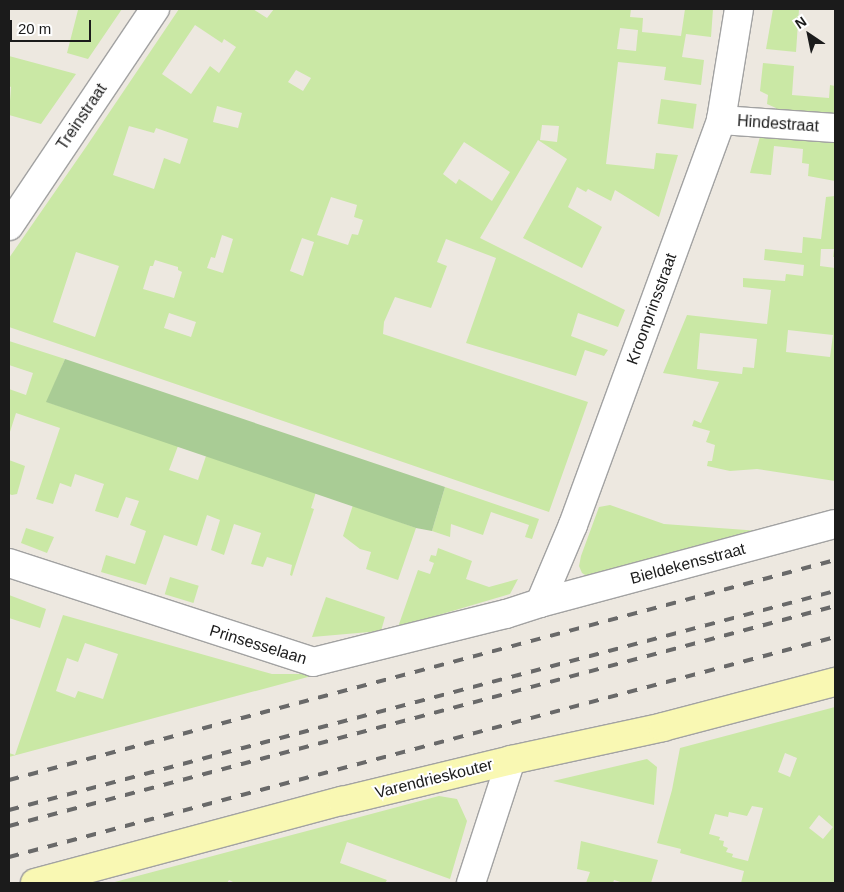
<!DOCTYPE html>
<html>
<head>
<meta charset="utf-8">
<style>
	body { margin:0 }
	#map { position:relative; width:844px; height:892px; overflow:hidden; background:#ede8e0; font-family:Helvetica,sans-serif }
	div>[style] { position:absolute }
	.grass>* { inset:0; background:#cae8a5; transform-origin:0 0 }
	.forest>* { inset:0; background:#a9cc95 }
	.roads { filter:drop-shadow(1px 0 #a2a2a2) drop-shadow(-1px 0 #a2a2a2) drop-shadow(0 1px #a2a2a2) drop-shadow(0 -1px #a2a2a2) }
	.street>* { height:28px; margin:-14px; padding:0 14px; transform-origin:14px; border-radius:14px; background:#fff }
	.secondary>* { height:28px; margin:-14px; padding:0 14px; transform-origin:14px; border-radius:14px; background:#f9f8b3 }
	.rail>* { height:4px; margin-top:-2px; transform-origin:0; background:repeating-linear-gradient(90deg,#696969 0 10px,transparent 0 20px) }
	span { translate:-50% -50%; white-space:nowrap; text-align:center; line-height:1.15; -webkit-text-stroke:4px #fff; paint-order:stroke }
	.street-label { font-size:16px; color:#1b1b1b }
	.frame { position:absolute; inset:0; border:10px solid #1b1b1b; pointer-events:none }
	.north { position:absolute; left:784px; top:10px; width:50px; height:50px; -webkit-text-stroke:4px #fff; paint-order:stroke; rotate:326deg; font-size:14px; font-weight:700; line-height:20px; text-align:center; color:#1b1b1b }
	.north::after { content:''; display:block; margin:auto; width:18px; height:22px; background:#1b1b1b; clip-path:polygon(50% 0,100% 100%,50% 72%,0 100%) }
	.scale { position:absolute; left:10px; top:20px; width:81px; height:22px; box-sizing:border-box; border:2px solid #1b1b1b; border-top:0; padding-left:6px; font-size:15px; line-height:18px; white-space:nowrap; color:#1b1b1b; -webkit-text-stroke:4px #fff; paint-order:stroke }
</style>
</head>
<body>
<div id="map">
	<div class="grass">
		<div style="clip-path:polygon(74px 9px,122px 9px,88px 59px,67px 53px,78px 10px)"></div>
		<div style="clip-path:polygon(evenodd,179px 9px,253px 9px,267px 18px,274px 9px,631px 9px,630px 17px,643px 18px,642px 32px,681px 36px,685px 9px,713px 9px,711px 37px,686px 34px,682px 57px,704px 60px,701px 85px,664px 80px,666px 67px,618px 62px,606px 164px,654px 169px,656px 153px,678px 155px,659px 217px,615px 190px,611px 201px,588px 189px,586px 192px,577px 187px,568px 207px,602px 227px,582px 268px,523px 238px,567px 159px,538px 140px,480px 238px,625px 310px,618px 327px,578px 313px,571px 336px,608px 350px,604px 356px,585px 350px,576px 376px,466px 343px,496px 258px,446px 239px,437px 262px,447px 266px,431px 308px,395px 297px,384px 322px,383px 334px,588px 402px,549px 512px,9px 327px,9px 258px,86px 147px,179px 9px,195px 25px,222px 43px,224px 39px,236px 47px,219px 73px,210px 66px,191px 94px,162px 74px,195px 25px,179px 9px,620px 28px,638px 30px,636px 51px,617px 49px,620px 28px,179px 9px,296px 70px,311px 78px,303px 91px,288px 82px,296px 70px,179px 9px,217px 106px,242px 113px,238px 128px,213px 122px,217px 106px,179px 9px,542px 125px,559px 126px,557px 142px,540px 140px,542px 125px,179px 9px,129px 126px,154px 133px,156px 128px,188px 139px,180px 164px,164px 158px,154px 189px,113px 175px,129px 126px,179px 9px,464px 142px,510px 172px,492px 201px,459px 179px,456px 184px,443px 174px,464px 142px,179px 9px,331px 197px,357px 205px,354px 217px,363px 220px,358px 235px,352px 234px,348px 245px,317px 235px,331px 197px,179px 9px,222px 235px,233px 239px,223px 273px,207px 268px,211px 257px,215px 258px,222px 235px,179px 9px,302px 238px,314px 242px,303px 276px,290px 271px,302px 238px,179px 9px,76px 252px,119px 266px,95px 337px,53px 322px,76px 252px,179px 9px,155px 260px,178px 267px,178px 270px,182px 272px,174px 298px,143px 289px,150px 266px,153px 266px,155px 260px,179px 9px,169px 313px,196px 322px,191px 337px,164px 328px,169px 313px)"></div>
		<div style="clip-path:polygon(773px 9px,799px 9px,796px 52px,766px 49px)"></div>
		<div style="clip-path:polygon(9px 56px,76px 74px,41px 124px,9px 115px,11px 87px,9px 86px)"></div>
		<div style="clip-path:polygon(763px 63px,794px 66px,792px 95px,829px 98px,830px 85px,835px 86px,835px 121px,776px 116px,776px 108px,767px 104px,768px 95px,760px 91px)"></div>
		<div style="left:661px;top:99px;width:36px;height:25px;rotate:8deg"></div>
		<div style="clip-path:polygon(761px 133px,835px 141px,835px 181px,808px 176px,809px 164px,802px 163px,803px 149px,774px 146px,771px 175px,750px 173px)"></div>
		<div style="clip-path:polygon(evenodd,835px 196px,835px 257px,833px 257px,834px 249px,821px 249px,820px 266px,835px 268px,835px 481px,757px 469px,730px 471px,707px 466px,708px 461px,712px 461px,715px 445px,706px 442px,710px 431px,692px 426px,694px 420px,701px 423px,719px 382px,663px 373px,687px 315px,767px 324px,771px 290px,743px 287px,743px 278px,785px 281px,786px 274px,803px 276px,804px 265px,764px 260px,765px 249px,802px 253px,803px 237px,821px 239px,826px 197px,835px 196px,788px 330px,833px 335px,830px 357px,786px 352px,788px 330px,835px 196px,700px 333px,757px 339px,754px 368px,743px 367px,742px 374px,697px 369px,700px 333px)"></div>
		<div style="clip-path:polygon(9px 341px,65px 359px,47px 402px,178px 446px,169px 470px,198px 480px,206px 456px,316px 492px,311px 508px,314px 509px,292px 576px,290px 575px,292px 565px,267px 557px,263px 567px,251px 564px,261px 533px,234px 524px,224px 555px,211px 550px,220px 520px,207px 515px,197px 546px,164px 535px,146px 585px,101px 572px,106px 555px,135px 564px,146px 531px,130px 525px,139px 501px,126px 497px,118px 518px,95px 511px,104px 484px,75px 474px,71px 487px,60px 483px,53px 504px,36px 499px,60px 428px,16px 413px,9px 435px,9px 389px,26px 395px,33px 373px,9px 365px)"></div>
		<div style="clip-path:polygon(9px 460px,25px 466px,17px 494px,12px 495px,9px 494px)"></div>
		<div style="clip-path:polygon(445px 487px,539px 519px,532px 539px,525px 537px,529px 525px,491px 512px,483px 535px,451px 524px,450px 537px,432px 531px)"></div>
		<div style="clip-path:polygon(353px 505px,416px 528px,398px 580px,366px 569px,371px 552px,360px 549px,343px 536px)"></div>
		<div style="clip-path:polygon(610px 505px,664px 524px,760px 531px,587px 576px,582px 573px,579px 566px,581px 556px,599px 507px)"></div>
		<div style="clip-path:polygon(26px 528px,54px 537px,47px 553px,21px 543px)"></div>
		<div style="clip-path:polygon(438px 548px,472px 561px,466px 579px,489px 587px,518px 579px,510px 594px,398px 627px,418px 570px,430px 574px,434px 563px,429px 561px,431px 555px,436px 556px)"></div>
		<div style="left:170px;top:577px;width:30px;height:18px;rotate:17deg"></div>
		<div style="clip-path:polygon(9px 595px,46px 609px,40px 628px,9px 618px)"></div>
		<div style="clip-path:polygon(326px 597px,385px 617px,381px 631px,312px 637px)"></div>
		<div style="clip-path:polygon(evenodd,63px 615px,272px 674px,319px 674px,9px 757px,9px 753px,15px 755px,63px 615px,85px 643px,118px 654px,103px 699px,78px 691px,75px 698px,56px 691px,67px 658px,78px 662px,85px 643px)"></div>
		<div style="clip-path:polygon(evenodd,835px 707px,835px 883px,741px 883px,744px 871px,680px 853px,681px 849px,657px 843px,672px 790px,680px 748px,835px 707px,785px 753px,797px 758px,790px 777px,778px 772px,785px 753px,835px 707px,752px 806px,763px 808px,748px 861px,732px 857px,733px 854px,726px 852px,728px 848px,723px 846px,724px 841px,719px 840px,720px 837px,709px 834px,715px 814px,728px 817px,729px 812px,747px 816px,752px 806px,835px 707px,819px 815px,833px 827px,823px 839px,809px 828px,819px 815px)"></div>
		<div style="clip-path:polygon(647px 759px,657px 767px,654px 805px,553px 781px)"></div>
		<div style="clip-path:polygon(439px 796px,457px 799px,467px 821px,450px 879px,347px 842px,340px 863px,387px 880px,385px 883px,235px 883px,229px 880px,227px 883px,111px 883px)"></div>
		<div style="clip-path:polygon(581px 841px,658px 860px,651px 883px,624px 883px,614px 880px,613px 883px,586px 883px,590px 872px,577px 869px)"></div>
	</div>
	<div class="forest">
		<div style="clip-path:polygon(65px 359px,445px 487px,432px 531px,416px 528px,46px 402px)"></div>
	</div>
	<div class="roads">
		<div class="street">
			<div style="left:721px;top:120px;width:114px;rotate:4deg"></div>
			<div style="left:9px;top:226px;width:262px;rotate:-56.1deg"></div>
			<div style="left:9px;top:563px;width:320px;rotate:18deg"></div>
			<div style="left:313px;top:662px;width:199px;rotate:-14deg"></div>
			<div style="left:506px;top:614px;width:36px;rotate:-18deg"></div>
			<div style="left:540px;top:603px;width:305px;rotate:-15deg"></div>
			<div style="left:540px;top:603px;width:85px;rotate:-67.1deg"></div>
			<div style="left:573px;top:525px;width:431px;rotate:-69.9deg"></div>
			<div style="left:721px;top:120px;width:112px;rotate:-80.8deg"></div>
			<div style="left:471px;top:883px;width:129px;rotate:-72deg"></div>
		</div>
		<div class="secondary">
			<div style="left:35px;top:883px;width:318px;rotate:-15deg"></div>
			<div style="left:342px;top:801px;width:174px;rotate:-13.6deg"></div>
			<div style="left:511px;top:760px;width:156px;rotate:-12.2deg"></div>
			<div style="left:663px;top:727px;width:178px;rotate:-14.7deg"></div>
		</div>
	</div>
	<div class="rail">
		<div style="left:9px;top:780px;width:855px;rotate:-14.91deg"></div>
		<div style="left:9px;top:810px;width:855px;rotate:-14.85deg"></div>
		<div style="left:9px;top:826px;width:855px;rotate:-14.91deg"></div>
		<div style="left:9px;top:857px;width:855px;rotate:-14.91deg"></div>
	</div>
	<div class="street-label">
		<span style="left:82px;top:117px;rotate:-56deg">Treinstraat</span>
		<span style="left:778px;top:124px;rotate:4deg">Hindestraat</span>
		<span style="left:652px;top:309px;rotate:-70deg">Kroonprinsstraat</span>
		<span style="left:688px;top:564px;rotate:-15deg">Bieldekensstraat</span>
		<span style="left:258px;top:645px;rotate:17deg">Prinsesselaan</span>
		<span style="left:434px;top:779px;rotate:-14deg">Varendrieskouter</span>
	</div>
	<div class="frame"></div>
	<div class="north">N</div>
	<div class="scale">20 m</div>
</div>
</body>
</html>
